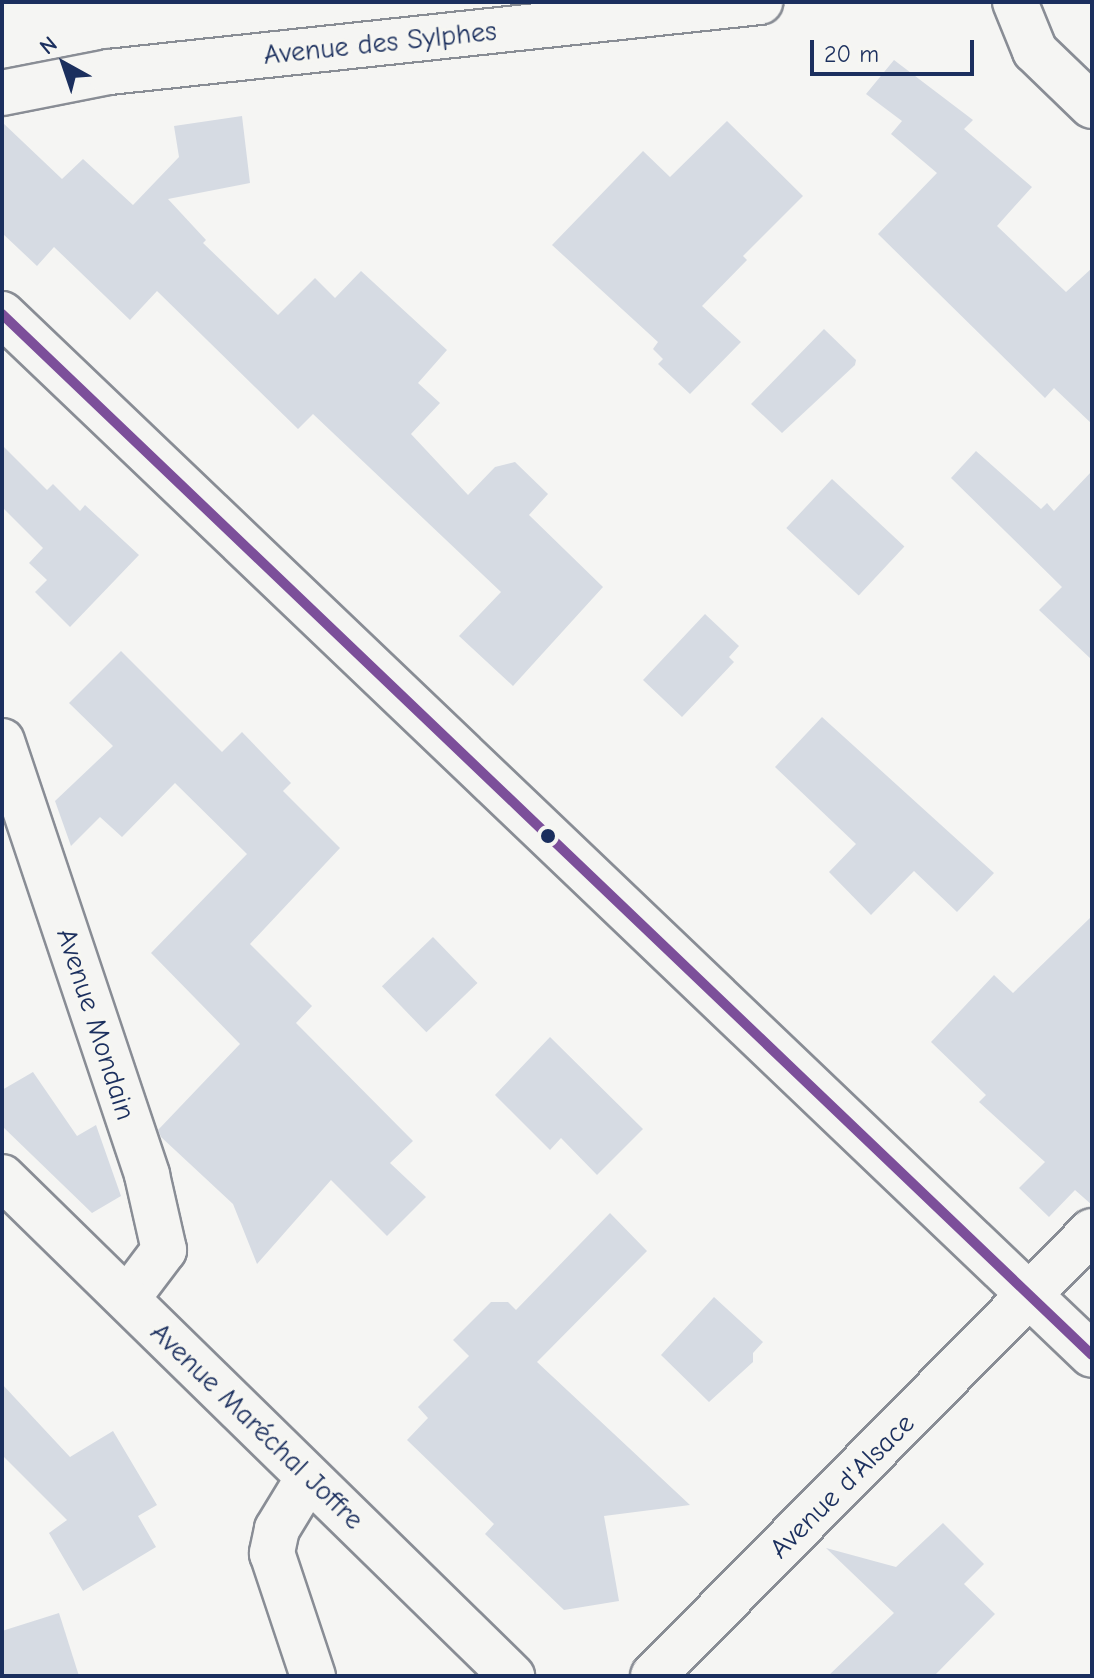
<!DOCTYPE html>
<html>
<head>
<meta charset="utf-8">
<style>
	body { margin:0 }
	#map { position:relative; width:1094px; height:1678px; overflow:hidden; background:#f5f5f3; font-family:"Comic Neue",sans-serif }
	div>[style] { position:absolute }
	.building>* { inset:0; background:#d6dbe3; transform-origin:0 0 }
	.roads { filter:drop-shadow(2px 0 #898d95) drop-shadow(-2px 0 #898d95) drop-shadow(0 2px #898d95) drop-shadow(0 -2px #898d95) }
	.minor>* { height:44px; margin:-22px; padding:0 22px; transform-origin:22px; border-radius:22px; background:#f5f5f3 }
	.bus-1>* { height:10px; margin:-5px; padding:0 5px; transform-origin:5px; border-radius:5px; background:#7c4f9a }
	.dots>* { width:22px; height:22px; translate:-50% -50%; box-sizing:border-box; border:4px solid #f6f6f2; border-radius:50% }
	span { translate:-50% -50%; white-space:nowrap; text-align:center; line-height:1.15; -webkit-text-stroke:6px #f6f6f2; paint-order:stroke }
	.street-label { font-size:28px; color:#1b2f5e }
	.frame { position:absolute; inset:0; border:4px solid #1b2f5e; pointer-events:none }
	.north { position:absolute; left:24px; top:24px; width:80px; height:80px; -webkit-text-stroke:6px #f6f6f2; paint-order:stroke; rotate:320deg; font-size:22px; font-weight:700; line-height:32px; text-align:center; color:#1b2f5e }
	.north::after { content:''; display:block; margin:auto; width:28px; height:36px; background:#1b2f5e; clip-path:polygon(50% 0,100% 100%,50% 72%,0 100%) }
	.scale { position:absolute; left:810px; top:40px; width:164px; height:36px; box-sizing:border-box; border:4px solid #1b2f5e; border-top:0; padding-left:10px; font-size:24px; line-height:28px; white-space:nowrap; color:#1b2f5e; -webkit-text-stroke:6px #f6f6f2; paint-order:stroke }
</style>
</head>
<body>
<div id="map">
	<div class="building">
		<div style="clip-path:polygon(894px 60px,973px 120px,964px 129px,1032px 187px,997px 226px,1066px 292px,1092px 268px,1092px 424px,1054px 388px,1045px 398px,878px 234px,937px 173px,891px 134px,902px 121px,866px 94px)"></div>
		<div style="clip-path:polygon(242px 116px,250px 183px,168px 199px,206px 240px,203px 243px,278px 315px,315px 278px,335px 298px,361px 271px,447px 350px,418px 383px,440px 403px,411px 434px,468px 495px,495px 467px,515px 462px,548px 494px,529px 515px,603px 587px,513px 686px,459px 636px,501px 592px,313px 414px,298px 429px,157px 291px,130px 320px,54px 247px,37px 266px,2px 233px,2px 122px,62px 179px,83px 159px,133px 205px,179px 157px,174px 126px)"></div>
		<div style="clip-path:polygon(727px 121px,803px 196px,743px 256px,747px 260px,702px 306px,741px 342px,690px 394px,658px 364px,663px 359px,653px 349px,658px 342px,552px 245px,643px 151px,670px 177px)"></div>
		<div style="clip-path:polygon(824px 329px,856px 360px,855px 365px,782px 433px,751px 404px)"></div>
		<div style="clip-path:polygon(2px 445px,47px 490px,53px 484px,80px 511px,85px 505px,139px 555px,70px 627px,35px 592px,47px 580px,29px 563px,43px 548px,2px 507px)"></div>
		<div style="clip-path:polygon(976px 451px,1041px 509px,1047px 503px,1054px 511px,1092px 471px,1092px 660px,1039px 610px,1062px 587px,951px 478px)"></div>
		<div style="left:832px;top:479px;width:99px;height:67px;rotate:43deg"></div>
		<div style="clip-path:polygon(705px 614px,739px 646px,729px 657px,734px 662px,682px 717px,643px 680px)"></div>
		<div style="clip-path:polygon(121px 651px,222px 752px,242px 732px,291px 783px,283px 791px,340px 848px,250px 944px,312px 1006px,296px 1023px,413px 1141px,390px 1163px,426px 1197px,387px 1236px,331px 1180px,257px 1264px,233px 1204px,161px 1137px,158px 1130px,240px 1044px,151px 953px,247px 854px,175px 783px,122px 837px,100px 817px,71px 846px,55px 801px,113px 746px,69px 703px)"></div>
		<div style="clip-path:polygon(822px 717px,994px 873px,957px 912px,914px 871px,871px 915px,829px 872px,856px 844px,775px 767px)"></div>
		<div style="clip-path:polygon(1092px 916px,1092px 1205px,1075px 1190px,1049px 1217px,1019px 1188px,1045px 1162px,979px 1102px,986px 1095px,931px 1042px,994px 975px,1013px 993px)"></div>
		<div style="left:433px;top:937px;width:64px;height:71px;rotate:46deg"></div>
		<div style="clip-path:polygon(550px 1037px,643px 1129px,597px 1175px,561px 1138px,550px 1150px,495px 1095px)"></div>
		<div style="clip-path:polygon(33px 1072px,77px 1136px,96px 1125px,121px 1196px,92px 1213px,2px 1126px,2px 1090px)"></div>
		<div style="clip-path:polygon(610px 1213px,647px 1251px,537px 1362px,690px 1505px,604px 1516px,619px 1601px,564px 1610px,485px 1534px,494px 1524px,407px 1440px,428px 1418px,418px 1407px,469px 1356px,453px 1340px,491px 1302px,508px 1302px,516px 1310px)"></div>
		<div style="clip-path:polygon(714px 1297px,763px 1342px,753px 1353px,753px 1362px,709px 1402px,661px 1355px)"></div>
		<div style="clip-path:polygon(2px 1384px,70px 1457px,113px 1431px,157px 1505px,138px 1516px,156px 1547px,83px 1591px,49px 1533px,67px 1520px,2px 1455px)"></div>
		<div style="clip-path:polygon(943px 1523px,984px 1564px,964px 1584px,995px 1614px,934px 1676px,828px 1676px,894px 1613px,826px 1548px,896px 1567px)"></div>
		<div style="clip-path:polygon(59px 1613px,79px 1676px,2px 1676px,2px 1631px)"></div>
	</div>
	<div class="roads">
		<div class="minor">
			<div style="left:1015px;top:2px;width:53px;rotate:67.8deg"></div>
			<div style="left:1035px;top:51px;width:79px;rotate:44deg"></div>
			<div style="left:2px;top:93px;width:109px;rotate:-11.1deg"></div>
			<div style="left:109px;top:72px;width:655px;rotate:-6.14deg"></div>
			<div style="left:2px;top:314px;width:1507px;rotate:43.68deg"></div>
			<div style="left:2px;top:741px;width:458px;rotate:71.5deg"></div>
			<div style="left:147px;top:1175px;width:77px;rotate:77.2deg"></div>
			<div style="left:164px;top:1250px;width:61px;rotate:127.1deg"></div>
			<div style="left:2px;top:1177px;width:714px;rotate:44.38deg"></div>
			<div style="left:308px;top:1478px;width:60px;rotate:121.3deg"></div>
			<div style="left:277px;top:1529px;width:25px;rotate:102deg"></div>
			<div style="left:272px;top:1553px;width:130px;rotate:71.6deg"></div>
			<div style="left:653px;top:1676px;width:625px;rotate:-45.39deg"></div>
		</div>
	</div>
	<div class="bus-1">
		<div style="left:2px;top:314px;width:1507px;rotate:43.68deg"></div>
	</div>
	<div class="dots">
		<div style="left:548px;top:836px;background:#1b2f5e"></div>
	</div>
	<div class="street-label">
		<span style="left:380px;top:43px;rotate:-6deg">Avenue des Sylphes</span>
		<span style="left:96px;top:1024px;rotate:72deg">Avenue Mondain</span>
		<span style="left:257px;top:1426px;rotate:44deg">Avenue Maréchal Joffre</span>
		<span style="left:842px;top:1486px;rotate:-45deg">Avenue d'Alsace</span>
	</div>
	<div class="frame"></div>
	<div class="north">N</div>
	<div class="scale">20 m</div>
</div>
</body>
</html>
